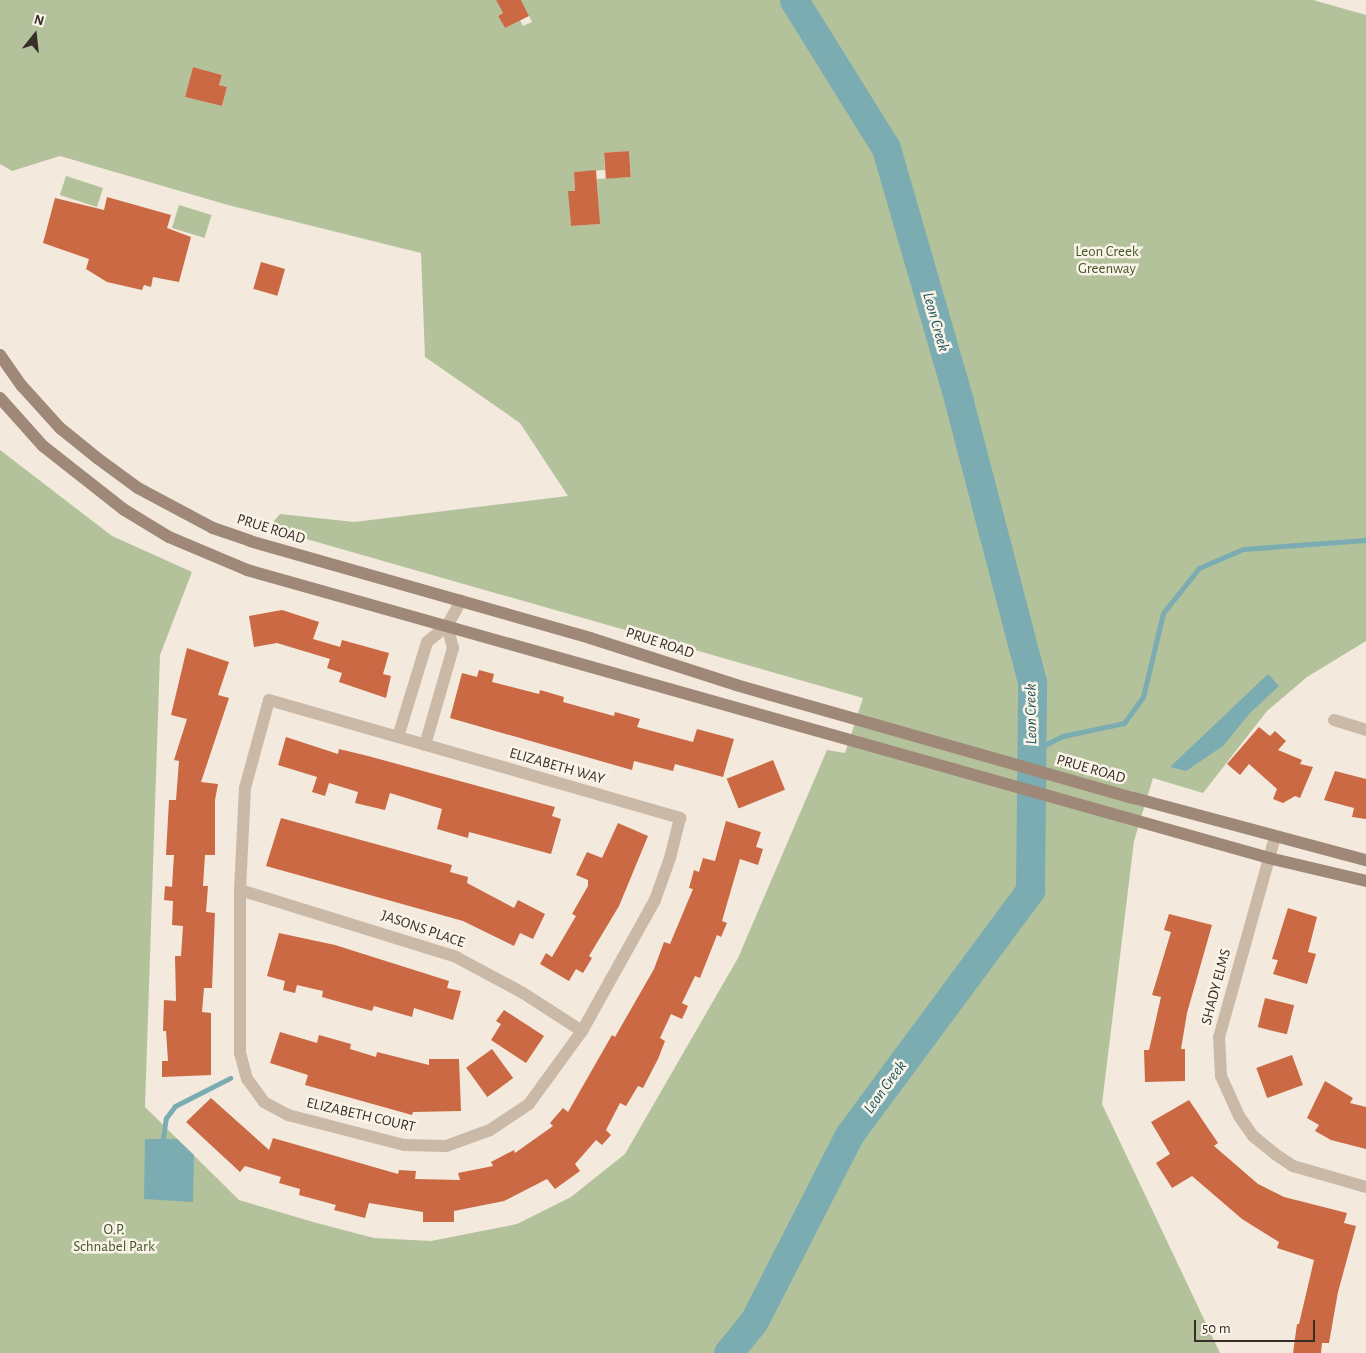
<!DOCTYPE html>
<html>
<head>
<meta charset="utf-8">
<style>
	body { margin:0 }
	#map { position:relative; width:1366px; height:1353px; overflow:hidden; background:#f3e9dc; font-family:"Alegreya Sans",sans-serif }
	div>[style] { position:absolute }
	.green>* { inset:0; background:#b3c29b; transform-origin:0 0 }
	.water>* { inset:0; background:#7aacb1 }
	.stream>* { height:5px; margin:-2.5px; padding:0 2.5px; transform-origin:2.5px; border-radius:2.5px; background:#7aacb1 }
	.river>* { height:29px; margin:-14.5px; padding:0 14.5px; transform-origin:14.5px; border-radius:14.5px; background:#7aacb1 }
	.building>* { inset:0; background:#ca6943; transform-origin:0 0 }
	.street>* { height:12px; margin:-6px; padding:0 6px; transform-origin:6px; border-radius:6px; background:#cbb9a7 }
	.secondary>* { height:12px; margin:-6px; padding:0 6px; transform-origin:6px; border-radius:6px; background:#9f8878 }
	span { translate:-50% -50%; white-space:nowrap; text-align:center; line-height:1.15; -webkit-text-stroke:5px #faf3e8; paint-order:stroke }
	.park-label { font-size:15px; color:#45572b }
	.street-label { font-size:15px; color:#382d28 }
	.water-label { font-size:16px; color:#1c545b; font-style:italic }
	.north { position:absolute; left:10px; top:10px; width:50px; height:50px; -webkit-text-stroke:4px #faf3e8; paint-order:stroke; rotate:16deg; font-size:14px; font-weight:700; line-height:20px; text-align:center; color:#382d28 }
	.north::after { content:''; display:block; margin:auto; width:18px; height:22px; background:#382d28; clip-path:polygon(50% 0,100% 100%,50% 72%,0 100%) }
	.scale { position:absolute; left:1194px; top:1320px; width:121px; height:22px; box-sizing:border-box; border:2px solid #382d28; border-top:0; padding-left:6px; font-size:15px; line-height:18px; white-space:nowrap; color:#382d28; -webkit-text-stroke:4px #faf3e8; paint-order:stroke }
</style>
</head>
<body>
<div id="map">
	<div class="green">
		<div style="clip-path:polygon(evenodd,0 0,496px 0,503px 13px,498px 16px,505px 28px,520px 20px,523px 26px,532px 22px,521px 0,1313px 0,1366px 15px,1366px 641px,1307px 677px,1267px 711px,1203px 793px,1153px 778px,1134px 841px,1102px 1104px,1220px 1353px,0 1353px,0 450px,112px 536px,192px 572px,160px 655px,145px 1107px,239px 1200px,313px 1222px,374px 1238px,431px 1241px,517px 1224px,571px 1197px,625px 1154px,738px 958px,827px 750px,845px 753px,863px 698px,268px 528px,280px 514px,354px 522px,568px 496px,520px 423px,425px 357px,421px 253px,228px 205px,60px 156px,12px 171px,0 164px,0 0,193px 67px,222px 75px,219px 85px,227px 87px,222px 106px,185px 97px,193px 67px,0 0,629px 151px,631px 177px,597px 179px,599px 224px,571px 226px,569px 192px,575px 191px,574px 172px,605px 170px,604px 153px,629px 151px)"></div>
		<div style="left:66px;top:176px;width:39px;height:20px;rotate:18deg"></div>
		<div style="left:179px;top:205px;width:34px;height:24px;rotate:17deg"></div>
	</div>
	<div class="water">
		<div style="clip-path:polygon(1268px 674px,1279px 686px,1250px 713px,1223px 746px,1186px 771px,1170px 767px)"></div>
		<div style="clip-path:polygon(145px 1139px,177px 1139px,194px 1155px,193px 1202px,144px 1199px)"></div>
	</div>
	<div class="stream">
		<div style="left:1031px;top:752px;width:36px;rotate:-27deg"></div>
		<div style="left:1063px;top:736px;width:62px;rotate:-12deg"></div>
		<div style="left:1124px;top:723px;width:32px;rotate:-54deg"></div>
		<div style="left:1143px;top:697px;width:86px;rotate:-76.6deg"></div>
		<div style="left:1163px;top:613px;width:58px;rotate:-51.3deg"></div>
		<div style="left:1199px;top:568px;width:48px;rotate:-23.4deg"></div>
		<div style="left:1243px;top:549px;width:123px;rotate:-4.2deg"></div>
		<div style="left:162px;top:1145px;width:27px;rotate:-82deg"></div>
		<div style="left:166px;top:1118px;width:15px;rotate:-53deg"></div>
		<div style="left:175px;top:1106px;width:62px;rotate:-27deg"></div>
	</div>
	<div class="river">
		<div style="left:728px;top:1353px;width:41px;rotate:-50.9deg"></div>
		<div style="left:754px;top:1321px;width:209px;rotate:-62.9deg"></div>
		<div style="left:849px;top:1135px;width:305px;rotate:-53.5deg"></div>
		<div style="left:1030px;top:890px;width:208px;rotate:-89.4deg"></div>
		<div style="left:1032px;top:682px;width:290px;rotate:-104.6deg"></div>
		<div style="left:959px;top:401px;width:263px;rotate:-106.1deg"></div>
		<div style="left:886px;top:148px;width:174px;rotate:-121.9deg"></div>
	</div>
	<div class="building">
		<div style="clip-path:polygon(496px 0,521px 0,529px 16px,505px 28px,498px 16px,503px 13px)"></div>
		<div style="clip-path:polygon(193px 67px,222px 75px,219px 85px,227px 87px,222px 106px,185px 97px)"></div>
		<div style="left:629px;top:151px;width:26px;height:25px;rotate:86deg"></div>
		<div style="clip-path:polygon(596px 170px,600px 224px,571px 226px,568px 191px,575px 191px,574px 172px)"></div>
		<div style="clip-path:polygon(107px 197px,171px 215px,167px 228px,191px 237px,179px 282px,153px 277px,151px 287px,144px 285px,142px 290px,107px 282px,86px 269px,89px 259px,43px 243px,55px 198px,104px 210px)"></div>
		<div style="left:261px;top:262px;width:25px;height:28px;rotate:16deg"></div>
		<div style="clip-path:polygon(282px 610px,319px 622px,313px 639px,340px 647px,342px 640px,389px 653px,383px 674px,391px 676px,386px 698px,339px 682px,342px 673px,327px 668px,330px 659px,277px 643px,254px 647px,249px 616px)"></div>
		<div style="clip-path:polygon(187px 648px,229px 662px,218px 695px,229px 698px,201px 782px,218px 784px,215px 800px,215px 855px,205px 855px,203px 886px,208px 886px,206px 912px,215px 913px,212px 988px,204px 988px,202px 1012px,211px 1013px,211px 1075px,162px 1077px,162px 1061px,168px 1061px,166px 1031px,163px 1031px,164px 1000px,176px 1001px,175px 956px,181px 956px,183px 926px,172px 925px,173px 901px,164px 900px,165px 886px,172px 887px,174px 855px,166px 855px,169px 800px,176px 800px,179px 761px,174px 760px,187px 719px,171px 715px)"></div>
		<div style="clip-path:polygon(479px 670px,494px 674px,492px 682px,539px 694px,540px 690px,564px 697px,563px 702px,614px 716px,615px 712px,640px 719px,637px 727px,693px 742px,697px 729px,734px 739px,723px 777px,675px 764px,673px 771px,634px 761px,632px 770px,450px 718px,462px 673px,477px 677px)"></div>
		<div style="clip-path:polygon(1259px 727px,1270px 736px,1275px 731px,1286px 741px,1278px 750px,1302px 760px,1300px 764px,1313px 767px,1300px 798px,1295px 796px,1283px 803px,1273px 799px,1277px 789px,1249px 764px,1240px 775px,1227px 764px)"></div>
		<div style="clip-path:polygon(286px 737px,338px 754px,339px 749px,368px 756px,555px 807px,552px 816px,561px 819px,551px 854px,469px 832px,468px 838px,437px 829px,442px 809px,390px 793px,385px 810px,355px 803px,358px 792px,329px 783px,325px 796px,312px 792px,317px 777px,278px 765px)"></div>
		<div style="left:773px;top:760px;width:32px;height:50px;rotate:68deg"></div>
		<div style="clip-path:polygon(1335px 771px,1366px 779px,1366px 819px,1352px 817px,1354px 808px,1324px 800px)"></div>
		<div style="clip-path:polygon(281px 818px,452px 865px,450px 872px,468px 877px,467px 883px,514px 908px,518px 900px,545px 914px,533px 939px,520px 933px,514px 946px,463px 921px,266px 866px)"></div>
		<div style="clip-path:polygon(726px 821px,761px 832px,756px 847px,763px 849px,758px 865px,740px 859px,722px 921px,727px 923px,721px 937px,717px 935px,700px 978px,695px 976px,682px 1003px,688px 1006px,682px 1019px,671px 1014px,660px 1038px,665px 1041px,658px 1059px,643px 1088px,638px 1086px,626px 1106px,620px 1103px,606px 1130px,611px 1135px,602px 1145px,596px 1140px,575px 1164px,580px 1171px,555px 1189px,547px 1179px,504px 1201px,454px 1211px,454px 1222px,423px 1222px,423px 1212px,369px 1203px,365px 1218px,334px 1210px,336px 1205px,299px 1195px,300px 1189px,279px 1183px,281px 1177px,245px 1166px,240px 1172px,186px 1122px,211px 1098px,269px 1150px,273px 1138px,398px 1174px,399px 1170px,416px 1171px,415px 1179px,460px 1180px,458px 1173px,493px 1166px,491px 1162px,514px 1150px,515px 1153px,553px 1126px,550px 1123px,563px 1108px,568px 1112px,612px 1035px,615px 1037px,654px 969px,664px 942px,670px 944px,693px 889px,689px 888px,694px 870px,699px 872px,703px 858px,715px 861px)"></div>
		<div style="clip-path:polygon(618px 823px,648px 836px,619px 906px,589px 956px,592px 958px,583px 973px,576px 969px,569px 981px,540px 964px,546px 953px,552px 957px,576px 916px,572px 914px,588px 886px,588px 880px,576px 875px,587px 852px,602px 858px)"></div>
		<div style="clip-path:polygon(1288px 908px,1317px 917px,1308px 952px,1316px 954px,1307px 984px,1273px 974px,1278px 960px,1272px 959px)"></div>
		<div style="clip-path:polygon(1169px 914px,1212px 925px,1187px 1013px,1181px 1049px,1185px 1049px,1185px 1081px,1145px 1082px,1144px 1050px,1149px 1050px,1161px 997px,1152px 995px,1171px 932px,1164px 930px)"></div>
		<div style="clip-path:polygon(279px 933px,335px 945px,449px 981px,447px 988px,461px 991px,453px 1020px,414px 1008px,412px 1017px,374px 1006px,372px 1011px,322px 997px,323px 991px,297px 985px,295px 993px,283px 990px,285px 981px,267px 976px)"></div>
		<div style="left:1265px;top:998px;width:30px;height:30px;rotate:14deg"></div>
		<div style="clip-path:polygon(504px 1010px,544px 1036px,526px 1063px,491px 1040px,501px 1024px,496px 1021px)"></div>
		<div style="clip-path:polygon(280px 1032px,317px 1043px,319px 1035px,351px 1044px,350px 1049px,376px 1057px,377px 1052px,429px 1065px,429px 1059px,459px 1059px,461px 1111px,413px 1112px,412px 1115px,305px 1085px,308px 1075px,270px 1063px)"></div>
		<div style="left:492px;top:1049px;width:36px;height:32px;rotate:54deg"></div>
		<div style="left:1292px;top:1055px;width:32px;height:38px;rotate:70deg"></div>
		<div style="clip-path:polygon(1325px 1081px,1353px 1098px,1350px 1103px,1366px 1107px,1366px 1149px,1331px 1140px,1315px 1131px,1319px 1125px,1307px 1118px)"></div>
		<div style="clip-path:polygon(1189px 1100px,1218px 1143px,1214px 1146px,1258px 1184px,1284px 1197px,1347px 1213px,1344px 1223px,1356px 1226px,1338px 1292px,1329px 1343px,1322px 1343px,1321px 1353px,1293px 1353px,1297px 1324px,1299px 1324px,1314px 1260px,1277px 1248px,1279px 1242px,1242px 1219px,1192px 1176px,1172px 1188px,1156px 1163px,1170px 1154px,1151px 1122px)"></div>
	</div>
	<div class="street">
		<div style="left:269px;top:700px;width:428px;rotate:16deg"></div>
		<div style="left:680px;top:818px;width:41px;rotate:104deg"></div>
		<div style="left:670px;top:858px;width:45px;rotate:109.7deg"></div>
		<div style="left:655px;top:900px;width:150px;rotate:119.1deg"></div>
		<div style="left:582px;top:1031px;width:90px;rotate:126deg"></div>
		<div style="left:529px;top:1104px;width:47px;rotate:146.3deg"></div>
		<div style="left:490px;top:1130px;width:47px;rotate:160deg"></div>
		<div style="left:446px;top:1146px;width:42px;rotate:-178.6deg"></div>
		<div style="left:404px;top:1145px;width:120px;rotate:-165.5deg"></div>
		<div style="left:288px;top:1115px;width:27px;rotate:-152deg"></div>
		<div style="left:264px;top:1102px;width:29px;rotate:-126deg"></div>
		<div style="left:247px;top:1079px;width:27px;rotate:-105deg"></div>
		<div style="left:240px;top:1053px;width:163px;rotate:-90deg"></div>
		<div style="left:240px;top:890px;width:102px;rotate:-87.2deg"></div>
		<div style="left:245px;top:788px;width:91px;rotate:-74.7deg"></div>
		<div style="left:1334px;top:720px;width:34px;rotate:17deg"></div>
		<div style="left:398px;top:737px;width:99px;rotate:-73deg"></div>
		<div style="left:427px;top:642px;width:26px;rotate:-39deg"></div>
		<div style="left:447px;top:626px;width:29px;rotate:-61deg"></div>
		<div style="left:425px;top:745px;width:101px;rotate:-73.9deg"></div>
		<div style="left:453px;top:648px;width:23px;rotate:-105deg"></div>
		<div style="left:1275px;top:837px;width:208px;rotate:105.6deg"></div>
		<div style="left:1219px;top:1037px;width:39px;rotate:87deg"></div>
		<div style="left:1221px;top:1076px;width:44px;rotate:65.8deg"></div>
		<div style="left:1239px;top:1116px;width:24px;rotate:55deg"></div>
		<div style="left:1253px;top:1136px;width:28px;rotate:39deg"></div>
		<div style="left:1275px;top:1154px;width:22px;rotate:34deg"></div>
		<div style="left:1293px;top:1166px;width:76px;rotate:16deg"></div>
		<div style="left:240px;top:890px;width:226px;rotate:17.2deg"></div>
		<div style="left:456px;top:957px;width:76px;rotate:28.2deg"></div>
		<div style="left:523px;top:993px;width:70px;rotate:32.8deg"></div>
	</div>
	<div class="secondary">
		<div style="left:0;top:355px;width:38px;rotate:55deg"></div>
		<div style="left:22px;top:386px;width:57px;rotate:47.9deg"></div>
		<div style="left:60px;top:428px;width:48px;rotate:39deg"></div>
		<div style="left:97px;top:458px;width:51px;rotate:36.2deg"></div>
		<div style="left:138px;top:488px;width:85px;rotate:28.1deg"></div>
		<div style="left:213px;top:528px;width:39px;rotate:19deg"></div>
		<div style="left:250px;top:541px;width:354px;rotate:15.9deg"></div>
		<div style="left:590px;top:638px;width:153px;rotate:17.8deg"></div>
		<div style="left:736px;top:685px;width:414px;rotate:15.9deg"></div>
		<div style="left:1134px;top:798px;width:240px;rotate:15deg"></div>
		<div style="left:0;top:398px;width:64px;rotate:48.1deg"></div>
		<div style="left:43px;top:446px;width:102px;rotate:38.2deg"></div>
		<div style="left:123px;top:509px;width:54px;rotate:31.3deg"></div>
		<div style="left:169px;top:537px;width:85px;rotate:22.9deg"></div>
		<div style="left:247px;top:570px;width:1062px;rotate:15.74deg"></div>
		<div style="left:1269px;top:858px;width:100px;rotate:13.3deg"></div>
	</div>
	<div class="park-label">
		<span style="left:1107px;top:260px">Leon Creek<br>Greenway</span>
		<span style="left:114px;top:1238px">O.P.<br>Schnabel Park</span>
	</div>
	<div class="street-label">
		<span style="left:271px;top:529px;rotate:17deg">PRUE ROAD</span>
		<span style="left:660px;top:643px;rotate:18deg">PRUE ROAD</span>
		<span style="left:557px;top:766px;rotate:16deg">ELIZABETH WAY</span>
		<span style="left:1091px;top:769px;rotate:16deg">PRUE ROAD</span>
		<span style="left:423px;top:929px;rotate:19deg">JASONS PLACE</span>
		<span style="left:1216px;top:987px;rotate:-75deg">SHADY ELMS</span>
		<span style="left:361px;top:1115px;rotate:13deg">ELIZABETH COURT</span>
	</div>
	<div class="water-label">
		<span style="left:936px;top:322px;rotate:74deg">Leon Creek</span>
		<span style="left:1031px;top:714px;rotate:-91deg">Leon Creek</span>
		<span style="left:885px;top:1087px;rotate:-54deg">Leon Creek</span>
	</div>
	<div class="north">N</div>
	<div class="scale">50 m</div>
</div>
</body>
</html>
